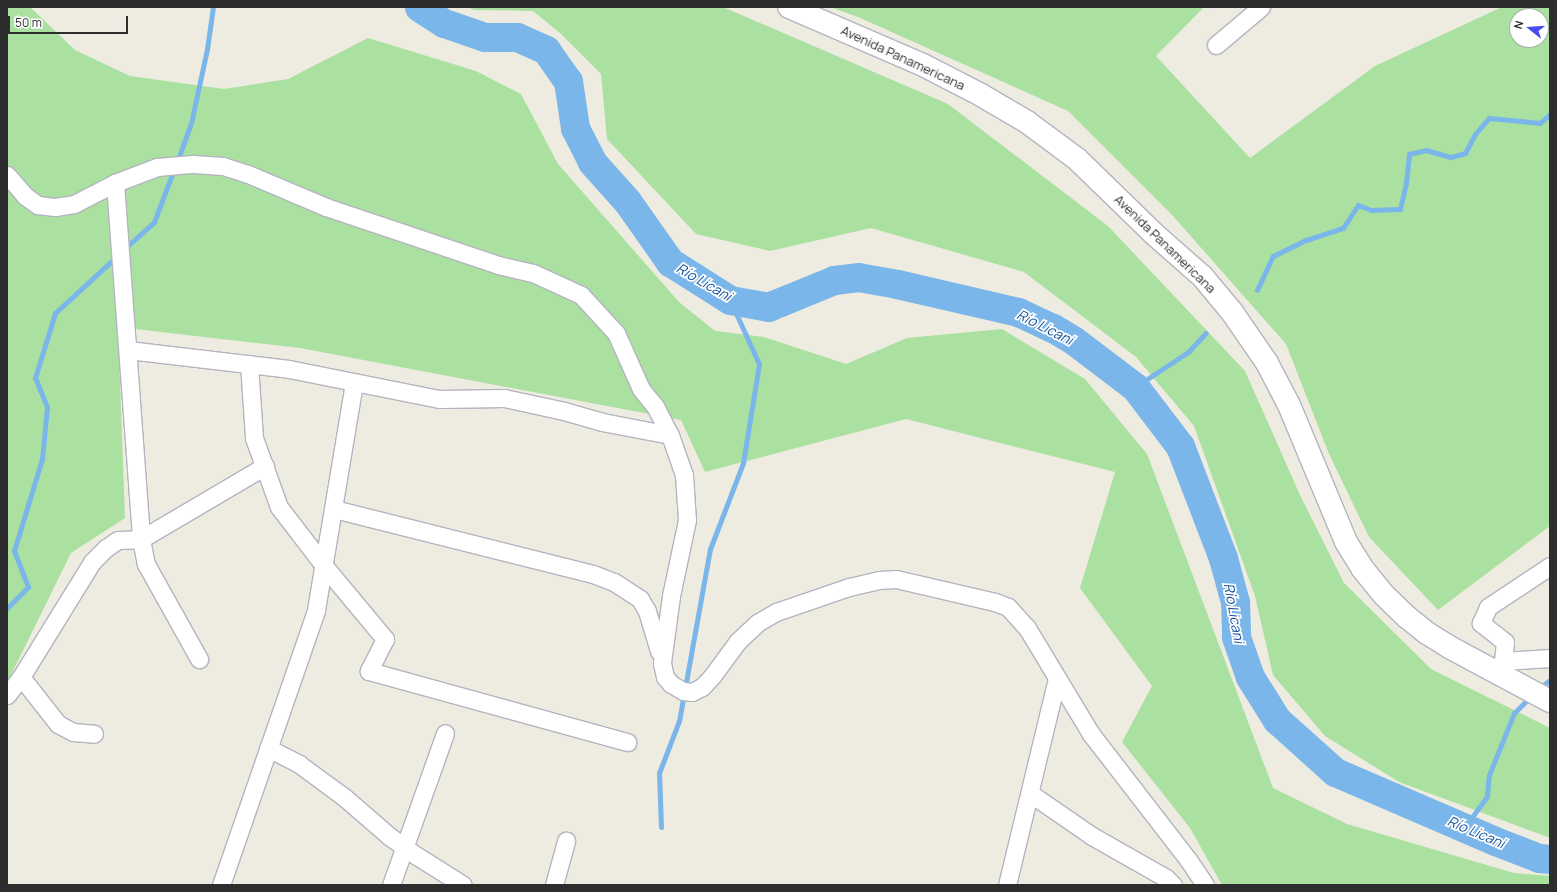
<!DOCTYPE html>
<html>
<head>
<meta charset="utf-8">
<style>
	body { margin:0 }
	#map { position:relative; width:1557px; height:892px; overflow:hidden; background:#eeebe1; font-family:Manrope,sans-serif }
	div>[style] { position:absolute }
	.green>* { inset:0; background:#aae1a0 }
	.stream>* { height:5px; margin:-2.5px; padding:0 2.5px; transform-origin:2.5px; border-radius:2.5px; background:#7ab6ea }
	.river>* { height:29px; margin:-14.5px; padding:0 14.5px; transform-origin:14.5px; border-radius:14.5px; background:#7ab6ea }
	.roads { filter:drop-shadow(1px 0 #b4b4c0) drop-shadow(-1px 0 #b4b4c0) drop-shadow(0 1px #b4b4c0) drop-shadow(0 -1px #b4b4c0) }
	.street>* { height:17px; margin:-8.5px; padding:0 8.5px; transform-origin:8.5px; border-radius:8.5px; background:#fff }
	.secondary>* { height:22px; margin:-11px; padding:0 11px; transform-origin:11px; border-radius:11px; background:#fff }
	span { translate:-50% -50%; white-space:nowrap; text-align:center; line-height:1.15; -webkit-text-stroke:3.5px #fff; paint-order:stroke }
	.street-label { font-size:13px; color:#2d2d2d }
	.water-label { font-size:14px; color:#14529b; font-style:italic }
	.frame { position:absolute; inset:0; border:8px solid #2d2d2d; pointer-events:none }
	.north { position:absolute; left:1509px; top:8px; width:40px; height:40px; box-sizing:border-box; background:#fff; border:1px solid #ababab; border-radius:50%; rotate:287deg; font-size:11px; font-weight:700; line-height:16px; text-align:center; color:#2d2d2d }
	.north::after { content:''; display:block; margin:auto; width:14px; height:18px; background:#4b49f2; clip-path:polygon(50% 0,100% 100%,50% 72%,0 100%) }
	.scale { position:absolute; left:8px; top:16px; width:120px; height:18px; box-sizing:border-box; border:2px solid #2d2d2d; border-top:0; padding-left:5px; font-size:12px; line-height:14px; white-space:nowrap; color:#2d2d2d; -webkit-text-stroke:3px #fff; paint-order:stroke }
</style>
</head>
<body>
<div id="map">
	<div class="green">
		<div style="clip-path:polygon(7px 7px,30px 7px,75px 50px,130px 76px,224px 89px,288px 79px,368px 38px,476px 71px,521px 94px,558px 164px,679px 302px,715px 331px,764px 337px,846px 364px,907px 338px,1002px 329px,1085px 379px,1147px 454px,1273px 788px,1347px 824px,1514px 873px,1550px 876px,1550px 885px,1222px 885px,1190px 828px,1122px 742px,1152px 686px,1080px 588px,1115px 472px,906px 419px,705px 472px,681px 420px,300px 348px,118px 327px,125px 518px,71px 553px,7px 683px)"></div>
		<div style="clip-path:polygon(468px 7px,723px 7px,948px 104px,1108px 226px,1245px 371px,1300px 495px,1344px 583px,1431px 669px,1550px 728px,1550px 838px,1399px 782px,1325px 736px,1273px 675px,1255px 596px,1194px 426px,1136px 357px,1024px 272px,871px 228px,770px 251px,696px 234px,607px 139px,601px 74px,560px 33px,533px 11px,474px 10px)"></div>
		<div style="clip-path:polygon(evenodd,830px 7px,1204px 7px,1156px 56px,1250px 158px,1375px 66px,1502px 7px,1550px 7px,1550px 526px,1438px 610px,1369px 537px,1329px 454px,1286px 344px,1173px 216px,1068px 111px,858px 17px,830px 7px,1517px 16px,1541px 16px,1541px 40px,1517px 40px,1517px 16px)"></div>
	</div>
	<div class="stream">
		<div style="left:177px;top:162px;width:41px;rotate:-70.3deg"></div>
		<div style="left:191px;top:123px;width:76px;rotate:-77.8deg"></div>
		<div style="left:207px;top:49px;width:42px;rotate:-81.9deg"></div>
		<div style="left:123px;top:250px;width:42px;rotate:-42.1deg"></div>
		<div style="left:154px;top:222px;width:57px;rotate:-69.3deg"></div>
		<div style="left:1257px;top:290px;width:38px;rotate:-65deg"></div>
		<div style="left:1273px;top:256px;width:37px;rotate:-26deg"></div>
		<div style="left:1306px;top:240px;width:39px;rotate:-18deg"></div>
		<div style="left:1343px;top:228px;width:27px;rotate:-57deg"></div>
		<div style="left:1358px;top:205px;width:14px;rotate:21deg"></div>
		<div style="left:1371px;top:210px;width:29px;rotate:-2deg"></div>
		<div style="left:1400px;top:209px;width:27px;rotate:-77deg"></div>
		<div style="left:1406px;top:183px;width:29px;rotate:-84deg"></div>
		<div style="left:1409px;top:154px;width:17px;rotate:-13deg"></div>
		<div style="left:1426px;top:150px;width:26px;rotate:16deg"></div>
		<div style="left:1451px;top:157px;width:15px;rotate:-16deg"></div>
		<div style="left:1465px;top:153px;width:21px;rotate:-62deg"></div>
		<div style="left:1475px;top:134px;width:21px;rotate:-49deg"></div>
		<div style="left:1489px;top:118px;width:51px;rotate:5.6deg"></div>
		<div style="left:1540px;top:123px;width:13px;rotate:-42deg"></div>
		<div style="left:1135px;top:387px;width:64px;rotate:-33.4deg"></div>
		<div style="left:1188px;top:352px;width:26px;rotate:-47deg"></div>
		<div style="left:7px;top:608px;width:30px;rotate:-45deg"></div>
		<div style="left:28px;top:587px;width:39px;rotate:-111deg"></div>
		<div style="left:14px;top:551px;width:96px;rotate:-73.1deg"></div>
		<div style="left:42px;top:459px;width:52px;rotate:-84.5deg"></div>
		<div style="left:47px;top:407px;width:31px;rotate:-112deg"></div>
		<div style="left:35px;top:378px;width:68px;rotate:-72.9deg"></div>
		<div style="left:55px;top:313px;width:83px;rotate:-42.6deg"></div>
		<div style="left:1538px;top:689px;width:15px;rotate:-37deg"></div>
		<div style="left:661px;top:827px;width:54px;rotate:-92.1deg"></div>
		<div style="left:659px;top:773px;width:56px;rotate:-69deg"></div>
		<div style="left:679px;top:721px;width:175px;rotate:-79.8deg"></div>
		<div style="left:710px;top:549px;width:92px;rotate:-69deg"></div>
		<div style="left:743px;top:463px;width:100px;rotate:-80.8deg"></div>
		<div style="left:759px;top:364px;width:70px;rotate:-114.4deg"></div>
		<div style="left:1464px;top:828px;width:39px;rotate:-54deg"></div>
		<div style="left:1487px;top:796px;width:21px;rotate:-85deg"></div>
		<div style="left:1489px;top:775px;width:67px;rotate:-68deg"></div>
		<div style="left:1514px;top:713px;width:24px;rotate:-45deg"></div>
	</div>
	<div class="river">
		<div style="left:419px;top:7px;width:30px;rotate:33deg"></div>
		<div style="left:444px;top:23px;width:43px;rotate:18.9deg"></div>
		<div style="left:485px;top:37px;width:32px"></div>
		<div style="left:517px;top:37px;width:32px;rotate:24deg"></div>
		<div style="left:546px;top:50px;width:38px;rotate:55deg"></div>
		<div style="left:568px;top:81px;width:48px;rotate:81.5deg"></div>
		<div style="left:575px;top:128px;width:38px;rotate:63deg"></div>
		<div style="left:592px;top:162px;width:52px;rotate:48.1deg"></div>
		<div style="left:627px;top:201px;width:75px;rotate:54.8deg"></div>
		<div style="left:670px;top:262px;width:71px;rotate:32.3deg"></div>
		<div style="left:730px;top:300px;width:39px;rotate:10deg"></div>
		<div style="left:768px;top:307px;width:71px;rotate:-22.2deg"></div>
		<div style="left:834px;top:280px;width:24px;rotate:-7deg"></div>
		<div style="left:858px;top:277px;width:40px;rotate:10deg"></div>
		<div style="left:897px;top:284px;width:124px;rotate:13deg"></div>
		<div style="left:1018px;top:312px;width:38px;rotate:25deg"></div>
		<div style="left:1053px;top:328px;width:23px;rotate:31deg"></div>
		<div style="left:1073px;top:340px;width:78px;rotate:37.2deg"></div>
		<div style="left:1135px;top:387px;width:74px;rotate:52.7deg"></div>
		<div style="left:1180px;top:446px;width:120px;rotate:69deg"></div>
		<div style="left:1223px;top:558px;width:46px;rotate:74.7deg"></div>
		<div style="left:1235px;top:602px;width:35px;rotate:88deg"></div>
		<div style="left:1236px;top:637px;width:42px;rotate:70.7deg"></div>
		<div style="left:1250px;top:677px;width:51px;rotate:57.9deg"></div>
		<div style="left:1277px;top:720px;width:78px;rotate:41.9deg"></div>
		<div style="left:1335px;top:772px;width:174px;rotate:23.3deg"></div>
		<div style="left:1495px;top:841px;width:47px;rotate:21.1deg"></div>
		<div style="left:1539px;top:858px;width:11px;rotate:5deg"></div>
	</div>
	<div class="roads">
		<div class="street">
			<div style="left:1216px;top:45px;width:59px;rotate:-40.2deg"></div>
			<div style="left:7px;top:175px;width:28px;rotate:49deg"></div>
			<div style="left:25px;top:196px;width:16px;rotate:35deg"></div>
			<div style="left:38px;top:205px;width:17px;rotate:7deg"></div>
			<div style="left:55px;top:207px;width:19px;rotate:-9deg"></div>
			<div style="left:74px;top:204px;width:46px;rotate:-27.1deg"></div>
			<div style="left:115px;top:183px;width:45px;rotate:-20.9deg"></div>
			<div style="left:157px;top:167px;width:36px;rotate:-5deg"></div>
			<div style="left:193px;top:164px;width:30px;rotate:4deg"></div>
			<div style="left:223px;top:166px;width:26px;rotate:18deg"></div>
			<div style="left:248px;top:174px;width:85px;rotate:22.9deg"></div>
			<div style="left:326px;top:207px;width:182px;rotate:18.6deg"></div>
			<div style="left:498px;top:265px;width:36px;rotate:13deg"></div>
			<div style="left:533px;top:273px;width:53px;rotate:24.6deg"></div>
			<div style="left:581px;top:295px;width:52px;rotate:47.4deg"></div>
			<div style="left:616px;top:333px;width:61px;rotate:65.9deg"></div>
			<div style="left:641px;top:389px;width:22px;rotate:51deg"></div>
			<div style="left:655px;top:406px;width:33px;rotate:63deg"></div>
			<div style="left:670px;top:435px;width:42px;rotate:70.7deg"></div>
			<div style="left:684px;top:475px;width:45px;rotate:86.2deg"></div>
			<div style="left:687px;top:520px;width:78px;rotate:101.9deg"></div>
			<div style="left:671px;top:596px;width:68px;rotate:97.7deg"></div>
			<div style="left:662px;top:663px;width:14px;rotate:78deg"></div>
			<div style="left:665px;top:677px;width:9px;rotate:49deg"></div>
			<div style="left:671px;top:684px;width:14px;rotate:30deg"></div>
			<div style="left:683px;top:691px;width:9px;rotate:6deg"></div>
			<div style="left:692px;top:692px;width:11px;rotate:-27deg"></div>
			<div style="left:702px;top:687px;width:16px;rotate:-47deg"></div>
			<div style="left:713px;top:675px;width:42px;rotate:-53.7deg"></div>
			<div style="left:738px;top:641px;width:26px;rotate:-43deg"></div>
			<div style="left:757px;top:623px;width:22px;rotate:-30deg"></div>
			<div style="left:776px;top:612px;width:77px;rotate:-18.9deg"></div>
			<div style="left:849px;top:587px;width:31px;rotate:-13deg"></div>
			<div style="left:879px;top:580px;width:17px;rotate:-3deg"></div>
			<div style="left:896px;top:579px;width:102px;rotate:13.1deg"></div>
			<div style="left:995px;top:602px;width:14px;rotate:21deg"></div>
			<div style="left:1008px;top:607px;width:28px;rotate:48deg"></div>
			<div style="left:1027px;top:628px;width:124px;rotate:58.9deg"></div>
			<div style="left:1091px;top:734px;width:160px;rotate:52.3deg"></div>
			<div style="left:1189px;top:861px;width:29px;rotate:56deg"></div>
			<div style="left:115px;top:183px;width:357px;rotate:85.8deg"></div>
			<div style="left:141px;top:539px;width:25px;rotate:79deg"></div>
			<div style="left:146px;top:564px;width:109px;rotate:60.8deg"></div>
			<div style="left:128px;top:350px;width:162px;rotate:6.7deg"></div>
			<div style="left:289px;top:369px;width:153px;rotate:11.3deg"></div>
			<div style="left:439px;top:399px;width:65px;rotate:-0.9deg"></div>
			<div style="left:504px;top:398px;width:61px;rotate:12.2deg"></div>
			<div style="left:564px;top:411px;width:40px;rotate:16deg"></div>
			<div style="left:602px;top:422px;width:69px;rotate:10.8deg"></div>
			<div style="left:249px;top:364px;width:74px;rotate:86.1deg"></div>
			<div style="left:254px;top:438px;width:73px;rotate:70.1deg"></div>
			<div style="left:279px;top:507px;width:76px;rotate:52.5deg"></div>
			<div style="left:325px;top:567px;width:94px;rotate:50.2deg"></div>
			<div style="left:385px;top:639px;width:36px;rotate:117deg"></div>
			<div style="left:369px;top:671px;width:268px;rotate:15.4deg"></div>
			<div style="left:334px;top:509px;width:267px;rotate:14.1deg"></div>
			<div style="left:593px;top:574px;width:22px;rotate:21deg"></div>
			<div style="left:614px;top:582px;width:31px;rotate:33deg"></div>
			<div style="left:640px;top:599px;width:14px;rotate:60deg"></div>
			<div style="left:647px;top:611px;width:42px;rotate:73.3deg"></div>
			<div style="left:1503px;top:661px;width:47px;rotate:-3.7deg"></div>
			<div style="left:1495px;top:672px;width:14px;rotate:-54deg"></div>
			<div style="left:1503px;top:661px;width:19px;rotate:-84deg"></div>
			<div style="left:1505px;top:642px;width:31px;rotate:-142deg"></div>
			<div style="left:1481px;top:623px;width:17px;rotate:-66deg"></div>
			<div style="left:1488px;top:607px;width:74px;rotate:-33.5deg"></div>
			<div style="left:21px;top:677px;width:60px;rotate:51.8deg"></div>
			<div style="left:58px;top:724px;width:17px;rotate:28deg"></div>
			<div style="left:73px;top:732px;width:21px;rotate:5deg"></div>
			<div style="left:7px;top:695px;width:23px;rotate:-52deg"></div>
			<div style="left:21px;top:677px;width:135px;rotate:-58.3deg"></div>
			<div style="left:92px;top:562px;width:20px;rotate:-45deg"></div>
			<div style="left:106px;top:548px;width:14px;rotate:-34deg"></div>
			<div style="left:118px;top:540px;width:23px;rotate:-2deg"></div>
			<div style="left:141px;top:539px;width:144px;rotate:-30.5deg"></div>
			<div style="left:268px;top:748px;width:35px;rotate:27deg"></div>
			<div style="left:299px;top:764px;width:56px;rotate:36.3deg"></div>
			<div style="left:344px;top:797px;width:60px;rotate:40.9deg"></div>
			<div style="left:389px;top:836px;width:34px;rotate:36deg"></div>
			<div style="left:417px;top:856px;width:54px;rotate:32.2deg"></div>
			<div style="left:1031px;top:794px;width:74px;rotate:34.5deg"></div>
			<div style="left:1092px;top:836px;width:85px;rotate:29.6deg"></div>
			<div style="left:1166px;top:878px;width:10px;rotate:45deg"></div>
			<div style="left:221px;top:885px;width:291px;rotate:-70.9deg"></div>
			<div style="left:316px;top:610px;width:230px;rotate:-80.5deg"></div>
			<div style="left:391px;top:885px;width:161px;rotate:-70.4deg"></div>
			<div style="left:554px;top:885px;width:46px;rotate:-74.7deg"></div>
			<div style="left:1007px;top:885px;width:212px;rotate:-76.4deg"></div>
		</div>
		<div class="secondary">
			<div style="left:789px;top:7px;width:146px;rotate:23.4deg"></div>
			<div style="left:923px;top:65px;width:65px;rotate:27.3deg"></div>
			<div style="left:981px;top:95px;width:53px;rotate:30.4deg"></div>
			<div style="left:1027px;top:122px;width:62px;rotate:36.5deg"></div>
			<div style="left:1077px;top:159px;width:106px;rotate:44.2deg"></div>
			<div style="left:1153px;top:233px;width:65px;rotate:41.3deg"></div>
			<div style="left:1202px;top:276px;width:47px;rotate:50.2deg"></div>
			<div style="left:1232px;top:312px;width:62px;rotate:55.5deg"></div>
			<div style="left:1267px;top:363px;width:47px;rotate:62.4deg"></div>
			<div style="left:1289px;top:405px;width:148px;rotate:67.4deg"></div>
			<div style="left:1346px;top:542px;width:31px;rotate:58deg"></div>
			<div style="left:1362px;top:568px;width:35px;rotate:51deg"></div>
			<div style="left:1384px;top:595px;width:32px;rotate:44deg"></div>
			<div style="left:1407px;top:617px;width:26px;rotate:39deg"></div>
			<div style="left:1427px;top:633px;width:28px;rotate:32deg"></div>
			<div style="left:1451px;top:648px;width:112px;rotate:28.2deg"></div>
		</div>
	</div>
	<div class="street-label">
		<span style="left:903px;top:58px;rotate:25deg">Avenida Panamericana</span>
		<span style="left:1165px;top:244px;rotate:44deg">Avenida Panamericana</span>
	</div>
	<div class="water-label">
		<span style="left:704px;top:282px;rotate:30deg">Río Licani</span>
		<span style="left:1045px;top:327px;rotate:27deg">Río Licani</span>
		<span style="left:1234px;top:613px;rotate:80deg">Río Licani</span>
		<span style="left:1476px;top:832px;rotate:23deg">Río Licani</span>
	</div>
	<div class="frame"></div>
	<div class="north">N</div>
	<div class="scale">50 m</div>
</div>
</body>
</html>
